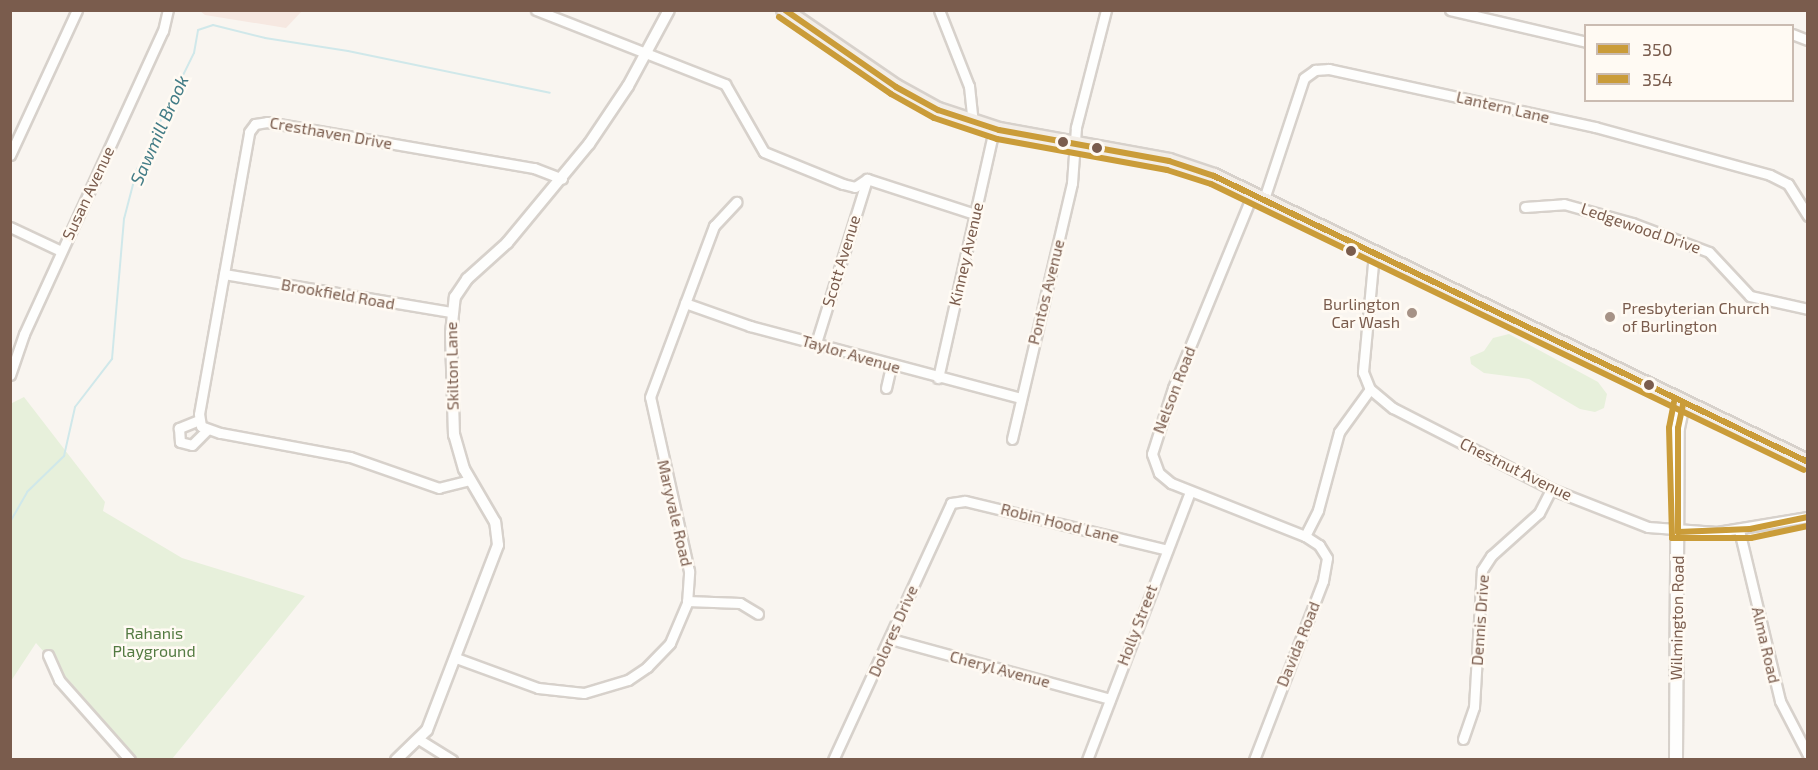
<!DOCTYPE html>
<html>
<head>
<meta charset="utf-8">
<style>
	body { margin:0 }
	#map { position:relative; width:1818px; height:770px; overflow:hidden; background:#f9f5f0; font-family:"Exo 2",sans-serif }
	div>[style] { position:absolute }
	.commercial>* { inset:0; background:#f6e8e1 }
	.green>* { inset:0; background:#e7f0db }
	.stream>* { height:2px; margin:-1px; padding:0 1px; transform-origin:1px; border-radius:1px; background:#d0e8ea }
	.roads { filter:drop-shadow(2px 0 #d7d1cb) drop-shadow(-2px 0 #d7d1cb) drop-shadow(0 2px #d7d1cb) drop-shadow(0 -2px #d7d1cb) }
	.minor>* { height:9px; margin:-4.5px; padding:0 4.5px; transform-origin:4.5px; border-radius:4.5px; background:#fefefd }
	.tertiary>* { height:10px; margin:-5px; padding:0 5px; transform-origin:5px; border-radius:5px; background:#fefefd }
	.secondary>* { height:12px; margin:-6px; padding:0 6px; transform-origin:6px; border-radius:6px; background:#fefefd }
	.primary>* { height:14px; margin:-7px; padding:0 7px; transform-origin:7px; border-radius:7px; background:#f3eee8 }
	.bus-1>* { height:6px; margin:-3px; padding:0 3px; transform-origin:3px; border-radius:3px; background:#ca9c39 }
	.bus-2>* { height:6px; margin:-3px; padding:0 3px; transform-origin:3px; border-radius:3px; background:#ca9c39 }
	.dots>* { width:16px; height:16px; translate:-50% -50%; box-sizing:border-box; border:3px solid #fffaf3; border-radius:50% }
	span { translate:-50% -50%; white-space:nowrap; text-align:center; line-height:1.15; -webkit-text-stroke:5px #fffaf3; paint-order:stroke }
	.street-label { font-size:16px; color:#7a5c4d }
	.poi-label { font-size:16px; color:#7a5c4d }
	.right { translate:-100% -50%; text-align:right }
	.left { translate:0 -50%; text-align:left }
	.park-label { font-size:16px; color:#537a41 }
	.water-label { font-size:18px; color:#437c86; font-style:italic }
	.frame { position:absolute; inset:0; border:12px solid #7a5c4d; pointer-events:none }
	.legend { position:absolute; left:1584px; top:24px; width:210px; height:78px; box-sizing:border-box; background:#fffaf3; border:2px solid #cabbb1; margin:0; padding:8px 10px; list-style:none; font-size:18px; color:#7a5c4d }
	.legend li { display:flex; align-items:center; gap:12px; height:30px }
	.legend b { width:30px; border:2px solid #cabbb1 }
</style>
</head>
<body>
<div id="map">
	<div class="commercial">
		<div style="clip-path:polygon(200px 11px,302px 11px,286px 28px,205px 15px)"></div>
	</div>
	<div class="green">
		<div style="clip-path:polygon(1509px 334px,1598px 382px,1607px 394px,1604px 408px,1595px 412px,1580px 409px,1529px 379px,1484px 373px,1471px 364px,1470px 357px,1484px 351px,1493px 338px)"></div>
		<div style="clip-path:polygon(24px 397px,105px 502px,103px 511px,182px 558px,305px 596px,172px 759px,138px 759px,36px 643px,11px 681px,10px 404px)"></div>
	</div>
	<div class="stream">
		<div style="left:10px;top:522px;width:34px;rotate:-60deg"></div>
		<div style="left:27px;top:492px;width:52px;rotate:-44.2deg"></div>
		<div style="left:64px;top:456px;width:50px;rotate:-77.3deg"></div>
		<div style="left:75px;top:407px;width:61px;rotate:-52.4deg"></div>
		<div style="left:112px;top:359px;width:141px;rotate:-85.1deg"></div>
		<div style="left:124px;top:219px;width:52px;rotate:-75.4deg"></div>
		<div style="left:137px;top:169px;width:27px;rotate:-51deg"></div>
		<div style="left:154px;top:148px;width:25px;rotate:-78deg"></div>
		<div style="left:159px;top:124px;width:79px;rotate:-63.8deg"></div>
		<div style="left:194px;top:53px;width:23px;rotate:-80deg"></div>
		<div style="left:198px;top:30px;width:16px;rotate:-18deg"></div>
		<div style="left:213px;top:25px;width:54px;rotate:14deg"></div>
		<div style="left:265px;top:38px;width:84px;rotate:8.9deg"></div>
		<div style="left:348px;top:51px;width:206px;rotate:11.7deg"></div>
	</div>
	<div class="roads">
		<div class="minor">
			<div style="left:536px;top:10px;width:203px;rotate:21.4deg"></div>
			<div style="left:725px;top:84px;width:78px;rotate:60.2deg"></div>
			<div style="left:764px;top:152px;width:85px;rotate:22.1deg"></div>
			<div style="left:843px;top:184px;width:12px;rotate:14deg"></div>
			<div style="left:855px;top:187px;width:14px;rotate:-34deg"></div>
			<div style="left:939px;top:10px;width:82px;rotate:68.5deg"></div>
			<div style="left:969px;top:86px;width:36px;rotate:84deg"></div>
			<div style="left:1450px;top:10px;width:140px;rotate:13.2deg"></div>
			<div style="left:1792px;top:34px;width:17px;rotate:21deg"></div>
			<div style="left:10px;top:155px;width:160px;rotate:-65.2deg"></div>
			<div style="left:867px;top:179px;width:114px;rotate:18deg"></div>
			<div style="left:1253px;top:193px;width:211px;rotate:112.3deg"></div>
			<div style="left:1173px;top:388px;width:69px;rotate:107.7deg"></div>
			<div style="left:1152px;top:454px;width:20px;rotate:70deg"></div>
			<div style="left:1159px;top:473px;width:16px;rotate:40deg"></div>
			<div style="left:1171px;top:483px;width:144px;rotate:21.6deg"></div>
			<div style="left:1305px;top:536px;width:17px;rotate:33deg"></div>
			<div style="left:1319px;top:545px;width:15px;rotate:58deg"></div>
			<div style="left:1327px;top:558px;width:23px;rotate:100deg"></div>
			<div style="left:1323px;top:581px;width:192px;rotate:111.1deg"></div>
			<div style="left:1264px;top:199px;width:127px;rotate:-71.7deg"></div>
			<div style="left:1304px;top:78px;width:14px;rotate:-36deg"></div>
			<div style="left:1315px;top:70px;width:14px;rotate:-4deg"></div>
			<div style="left:1329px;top:69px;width:272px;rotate:12.3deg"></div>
			<div style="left:1595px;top:127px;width:181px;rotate:15.3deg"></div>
			<div style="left:1770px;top:175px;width:20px;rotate:27deg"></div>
			<div style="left:1788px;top:184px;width:38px;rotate:58deg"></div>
			<div style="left:1525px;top:207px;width:39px;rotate:-4deg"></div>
			<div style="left:1564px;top:204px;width:71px;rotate:15.6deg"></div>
			<div style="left:1632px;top:223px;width:82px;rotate:20.6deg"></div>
			<div style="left:1709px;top:252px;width:60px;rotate:47deg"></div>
			<div style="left:1750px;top:296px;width:59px;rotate:12.6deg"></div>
			<div style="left:10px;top:227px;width:56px;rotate:25.2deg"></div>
			<div style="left:1374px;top:253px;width:120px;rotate:95.3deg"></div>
			<div style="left:1363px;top:372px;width:18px;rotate:68deg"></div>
			<div style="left:1370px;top:389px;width:30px;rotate:40deg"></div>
			<div style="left:1393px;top:408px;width:178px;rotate:27.1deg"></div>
			<div style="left:1551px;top:489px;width:104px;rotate:21.4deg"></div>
			<div style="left:1648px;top:527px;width:69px;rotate:4.1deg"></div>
			<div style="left:1717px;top:532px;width:92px;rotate:-9.4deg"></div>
			<div style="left:224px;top:274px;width:230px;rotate:9.5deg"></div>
			<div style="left:685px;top:303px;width:69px;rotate:19.5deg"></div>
			<div style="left:750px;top:326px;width:279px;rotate:14.9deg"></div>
			<div style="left:816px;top:343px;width:172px;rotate:-72.7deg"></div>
			<div style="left:10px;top:375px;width:43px;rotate:-71.1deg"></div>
			<div style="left:24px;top:334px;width:333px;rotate:-65.4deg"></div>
			<div style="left:163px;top:31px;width:22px;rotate:-77deg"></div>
			<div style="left:938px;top:378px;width:255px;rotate:-77.3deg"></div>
			<div style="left:886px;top:388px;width:23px;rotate:-77deg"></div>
			<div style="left:199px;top:420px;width:22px;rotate:158deg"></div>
			<div style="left:179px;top:428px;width:14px;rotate:86deg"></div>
			<div style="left:180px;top:442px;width:12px;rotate:14deg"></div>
			<div style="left:192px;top:445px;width:21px;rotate:-45deg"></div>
			<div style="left:1012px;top:439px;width:263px;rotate:-76.8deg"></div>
			<div style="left:1072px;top:183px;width:56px;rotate:-85.9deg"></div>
			<div style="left:1076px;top:127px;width:121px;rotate:-75.6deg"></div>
			<div style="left:470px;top:480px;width:32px;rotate:166deg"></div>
			<div style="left:439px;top:488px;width:94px;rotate:-160.8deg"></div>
			<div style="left:350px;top:457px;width:132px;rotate:-169.5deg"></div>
			<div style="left:220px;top:433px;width:20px;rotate:-160deg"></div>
			<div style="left:201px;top:426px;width:12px;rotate:-99deg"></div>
			<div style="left:199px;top:414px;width:286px;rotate:-79.9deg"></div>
			<div style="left:249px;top:132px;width:10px;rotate:-53deg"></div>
			<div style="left:255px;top:124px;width:12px;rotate:-9deg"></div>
			<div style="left:267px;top:122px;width:271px;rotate:9.8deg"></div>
			<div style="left:534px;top:168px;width:30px;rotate:21deg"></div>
			<div style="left:1739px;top:530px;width:176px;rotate:76.5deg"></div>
			<div style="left:1780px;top:701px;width:61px;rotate:62.6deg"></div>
			<div style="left:1305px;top:536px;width:29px;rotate:-63deg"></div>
			<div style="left:1318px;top:510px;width:81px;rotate:-74.9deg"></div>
			<div style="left:1339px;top:432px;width:53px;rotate:-54.2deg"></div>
			<div style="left:687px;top:601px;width:53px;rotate:2.2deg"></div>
			<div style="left:740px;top:603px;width:21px;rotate:31deg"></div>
			<div style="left:891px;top:639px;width:227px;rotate:15.3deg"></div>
			<div style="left:48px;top:655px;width:27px;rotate:66deg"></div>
			<div style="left:59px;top:680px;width:107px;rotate:48.4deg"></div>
			<div style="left:456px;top:658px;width:87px;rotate:20.1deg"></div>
			<div style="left:538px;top:688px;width:46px;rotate:6.2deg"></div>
			<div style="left:584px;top:693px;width:46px;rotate:-16.5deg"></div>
			<div style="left:628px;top:680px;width:23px;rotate:-34deg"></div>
			<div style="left:647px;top:667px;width:33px;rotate:-46deg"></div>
			<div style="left:670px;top:643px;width:43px;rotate:-67deg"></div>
			<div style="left:687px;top:603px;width:32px;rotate:-86deg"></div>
			<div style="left:689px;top:571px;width:178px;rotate:-102.6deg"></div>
			<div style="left:650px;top:397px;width:183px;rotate:-69.5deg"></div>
			<div style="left:714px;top:226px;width:33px;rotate:-47deg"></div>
			<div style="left:1463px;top:739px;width:34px;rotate:-71deg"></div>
			<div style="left:1474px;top:707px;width:137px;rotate:-86.7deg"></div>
			<div style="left:1482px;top:570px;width:17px;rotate:-57deg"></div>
			<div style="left:1491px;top:556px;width:64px;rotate:-41.9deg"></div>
			<div style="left:1539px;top:513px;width:27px;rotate:-63deg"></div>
			<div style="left:420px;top:740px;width:38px;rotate:32deg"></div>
			<div style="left:833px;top:760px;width:283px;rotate:-65.3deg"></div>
			<div style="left:951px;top:503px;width:14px;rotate:-8deg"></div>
			<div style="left:965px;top:501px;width:208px;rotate:13.6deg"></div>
			<div style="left:1087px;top:760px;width:287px;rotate:-69deg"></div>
		</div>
		<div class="tertiary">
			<div style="left:396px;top:760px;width:43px;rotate:-44.1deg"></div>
			<div style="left:427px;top:730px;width:198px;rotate:-69deg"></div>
			<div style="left:498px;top:545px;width:23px;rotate:-97deg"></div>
			<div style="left:495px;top:522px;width:61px;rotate:-120.3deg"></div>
			<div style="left:464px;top:469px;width:35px;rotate:-106deg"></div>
			<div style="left:454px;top:435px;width:102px;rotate:-91.7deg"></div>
			<div style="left:451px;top:333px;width:36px;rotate:-84deg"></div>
			<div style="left:455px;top:297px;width:22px;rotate:-56deg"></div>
			<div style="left:467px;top:279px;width:54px;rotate:-42deg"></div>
			<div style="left:507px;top:243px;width:129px;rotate:-50.4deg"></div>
			<div style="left:589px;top:144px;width:70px;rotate:-56.1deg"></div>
			<div style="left:628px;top:86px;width:86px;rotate:-61.7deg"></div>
		</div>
		<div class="secondary">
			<div style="left:1676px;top:760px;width:332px;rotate:-89.7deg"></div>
			<div style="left:1678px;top:428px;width:25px;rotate:-78deg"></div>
		</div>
		<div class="primary">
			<div style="left:784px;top:10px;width:136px;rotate:34.5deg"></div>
			<div style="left:896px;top:87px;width:48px;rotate:28.7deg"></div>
			<div style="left:938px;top:110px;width:64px;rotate:18.2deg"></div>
			<div style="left:999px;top:130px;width:173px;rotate:10.3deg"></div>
			<div style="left:1169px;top:161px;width:47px;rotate:18.4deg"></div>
			<div style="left:1214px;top:176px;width:659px;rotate:25.71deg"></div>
		</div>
	</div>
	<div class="bus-1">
		<div style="left:785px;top:10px;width:135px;rotate:34.7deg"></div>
		<div style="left:896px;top:87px;width:48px;rotate:28.7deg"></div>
		<div style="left:938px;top:110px;width:64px;rotate:18.2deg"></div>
		<div style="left:999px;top:130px;width:173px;rotate:10.3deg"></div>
		<div style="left:1169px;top:161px;width:47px;rotate:18.4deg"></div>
		<div style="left:1214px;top:176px;width:659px;rotate:25.71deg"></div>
		<div style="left:1678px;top:532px;width:72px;rotate:-2.4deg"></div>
		<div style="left:1750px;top:529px;width:59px;rotate:-11.7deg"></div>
		<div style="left:1678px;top:532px;width:104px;rotate:-90deg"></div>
		<div style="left:1678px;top:428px;width:25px;rotate:-78deg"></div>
	</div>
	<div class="bus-2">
		<div style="left:779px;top:17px;width:136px;rotate:34.5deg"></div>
		<div style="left:891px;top:94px;width:49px;rotate:29.2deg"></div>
		<div style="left:934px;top:118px;width:66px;rotate:18.4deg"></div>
		<div style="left:997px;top:139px;width:173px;rotate:10.3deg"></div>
		<div style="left:1167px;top:170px;width:46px;rotate:17.7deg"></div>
		<div style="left:1211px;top:184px;width:658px;rotate:25.75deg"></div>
		<div style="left:1674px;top:402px;width:26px;rotate:101deg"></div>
		<div style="left:1669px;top:428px;width:110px;rotate:88.4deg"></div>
		<div style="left:1672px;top:538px;width:79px"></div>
		<div style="left:1751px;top:538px;width:58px;rotate:-11.9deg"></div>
	</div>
	<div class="dots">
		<div style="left:1063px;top:142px;background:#7a5c4d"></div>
		<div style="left:1097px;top:148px;background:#7a5c4d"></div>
		<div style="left:1351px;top:251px;background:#7a5c4d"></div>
		<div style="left:1412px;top:313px;background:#a69286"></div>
		<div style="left:1610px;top:317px;background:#a69286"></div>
		<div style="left:1649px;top:385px;background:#7a5c4d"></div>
	</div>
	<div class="street-label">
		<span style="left:1503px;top:107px;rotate:13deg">Lantern Lane</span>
		<span style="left:331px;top:133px;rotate:10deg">Cresthaven Drive</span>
		<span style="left:88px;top:193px;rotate:-65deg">Susan Avenue</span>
		<span style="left:1641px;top:228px;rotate:19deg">Ledgewood Drive</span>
		<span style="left:966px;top:254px;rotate:-77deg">Kinney Avenue</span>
		<span style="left:841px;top:261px;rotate:-73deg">Scott Avenue</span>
		<span style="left:1046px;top:292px;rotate:-76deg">Pontos Avenue</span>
		<span style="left:338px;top:294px;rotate:10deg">Brookfield Road</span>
		<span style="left:851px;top:354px;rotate:16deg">Taylor Avenue</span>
		<span style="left:452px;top:366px;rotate:-91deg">Skilton Lane</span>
		<span style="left:1174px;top:390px;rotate:-69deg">Nelson Road</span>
		<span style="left:1516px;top:469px;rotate:26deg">Chestnut Avenue</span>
		<span style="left:675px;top:513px;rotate:77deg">Maryvale Road</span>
		<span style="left:1060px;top:523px;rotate:14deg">Robin Hood Lane</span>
		<span style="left:1677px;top:618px;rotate:-89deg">Wilmington Road</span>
		<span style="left:1480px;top:620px;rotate:-86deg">Dennis Drive</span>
		<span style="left:1137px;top:625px;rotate:-69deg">Holly Street</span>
		<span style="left:893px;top:631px;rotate:-66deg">Dolores Drive</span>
		<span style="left:1298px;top:644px;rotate:-68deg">Davida Road</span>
		<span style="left:1766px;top:645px;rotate:77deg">Alma Road</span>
		<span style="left:1000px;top:669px;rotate:15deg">Cheryl Avenue</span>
	</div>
	<div class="poi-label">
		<span class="right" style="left:1400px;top:313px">Burlington<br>Car Wash</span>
		<span class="left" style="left:1622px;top:317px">Presbyterian Church<br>of Burlington</span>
	</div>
	<div class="park-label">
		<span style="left:154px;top:642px">Rahanis<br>Playground</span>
	</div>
	<div class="water-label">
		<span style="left:159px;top:130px;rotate:-66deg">Sawmill Brook</span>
	</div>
	<div class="frame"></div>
	<ul class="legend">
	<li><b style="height:8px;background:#ca9c39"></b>350</li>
	<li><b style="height:8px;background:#ca9c39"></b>354</li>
	</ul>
</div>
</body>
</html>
